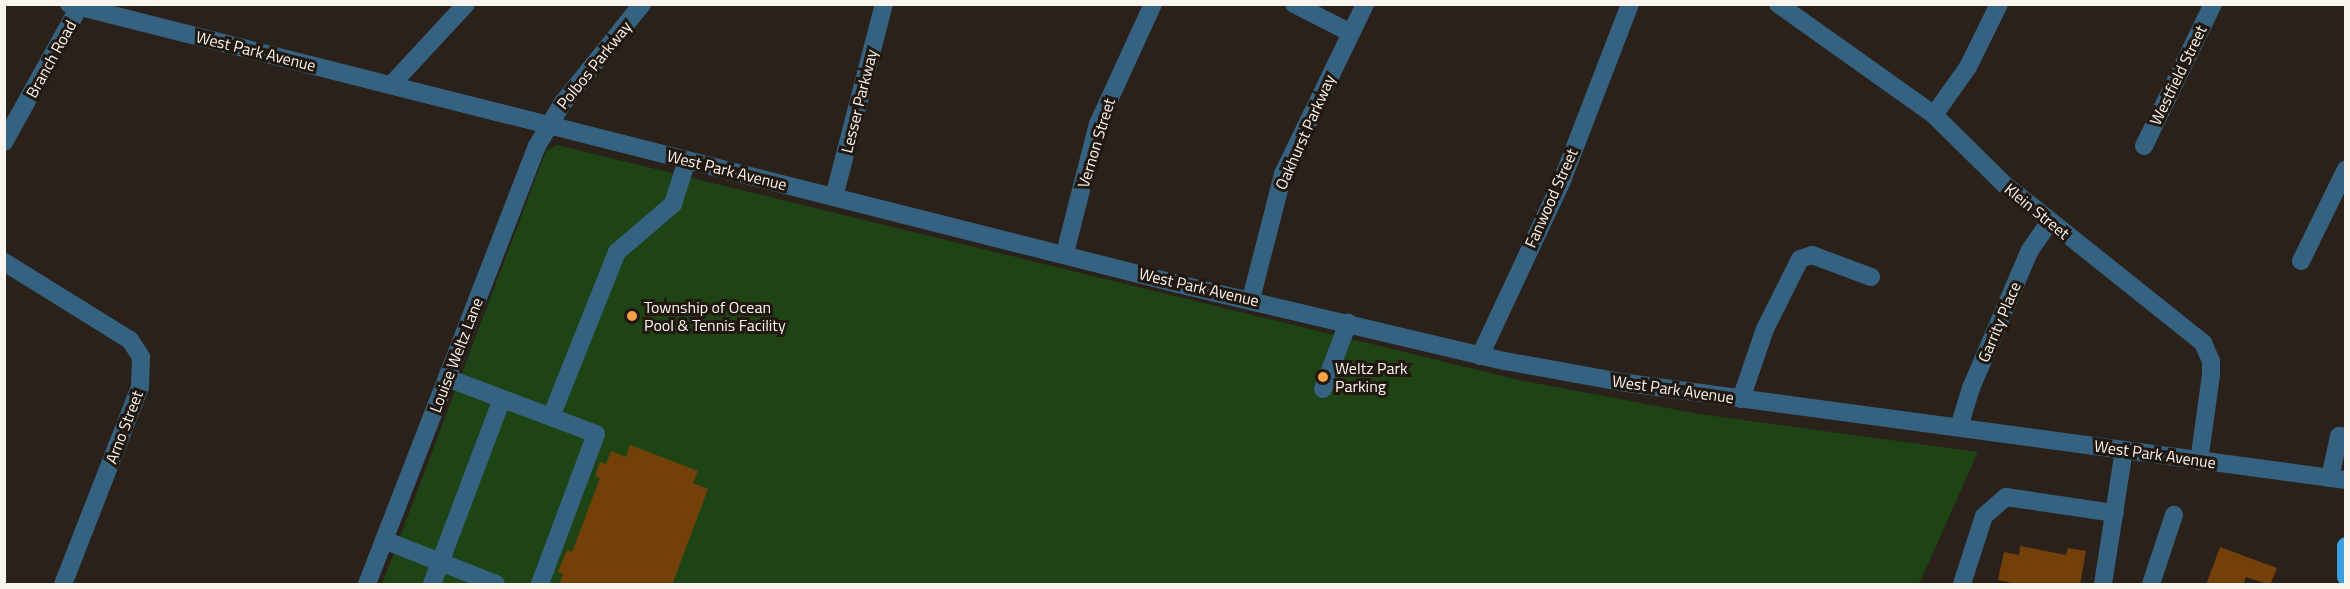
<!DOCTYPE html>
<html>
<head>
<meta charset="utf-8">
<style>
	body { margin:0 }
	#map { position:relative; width:2350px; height:589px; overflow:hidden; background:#2a211a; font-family:"Titillium Web",sans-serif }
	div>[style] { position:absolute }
	.green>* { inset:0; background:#1e4416 }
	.building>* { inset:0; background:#744009 }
	.minor>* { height:18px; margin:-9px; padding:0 9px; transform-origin:9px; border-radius:9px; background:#366281 }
	.major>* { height:18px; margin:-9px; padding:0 9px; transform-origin:9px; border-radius:9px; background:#399fdf }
	.dots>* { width:16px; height:16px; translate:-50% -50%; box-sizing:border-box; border:3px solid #211810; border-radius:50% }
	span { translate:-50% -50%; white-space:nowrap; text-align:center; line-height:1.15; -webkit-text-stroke:6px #211810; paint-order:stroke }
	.street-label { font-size:16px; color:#faf4ef }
	.poi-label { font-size:16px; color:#faf4ef }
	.left { translate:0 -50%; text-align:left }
	.frame { position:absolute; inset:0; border:6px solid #faf4ef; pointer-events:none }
</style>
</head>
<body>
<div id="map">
	<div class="green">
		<div style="clip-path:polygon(557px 145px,1519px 380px,1699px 414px,1978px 452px,1919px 584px,382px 584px,546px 151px)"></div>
	</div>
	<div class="building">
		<div style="clip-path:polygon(630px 445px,698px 471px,693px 483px,708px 489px,672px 585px,559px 585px,563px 574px,558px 572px,567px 550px,572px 552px,600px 478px,595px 476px,600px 462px,606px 464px,611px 451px,626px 457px)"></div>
		<div style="clip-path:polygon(2020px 546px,2066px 555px,2068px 548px,2086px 551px,2080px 585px,2022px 585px,1998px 580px,2004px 552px,2019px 555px)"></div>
		<div style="clip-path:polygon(2220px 547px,2277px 568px,2270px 585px,2246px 577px,2243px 585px,2206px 585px)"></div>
	</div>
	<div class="minor">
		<div style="left:69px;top:4px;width:1144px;rotate:14.17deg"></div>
		<div style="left:1178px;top:284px;width:336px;rotate:13.3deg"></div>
		<div style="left:1505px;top:361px;width:117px;rotate:10.3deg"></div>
		<div style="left:1620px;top:382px;width:733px;rotate:7.69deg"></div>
		<div style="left:1294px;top:4px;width:64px;rotate:27deg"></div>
		<div style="left:1778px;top:4px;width:191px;rotate:35.4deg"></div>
		<div style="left:1934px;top:115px;width:98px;rotate:44.6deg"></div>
		<div style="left:2004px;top:184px;width:255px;rotate:38.6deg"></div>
		<div style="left:2203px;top:343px;width:20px;rotate:66deg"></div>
		<div style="left:2211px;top:361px;width:14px;rotate:90deg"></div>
		<div style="left:2211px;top:375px;width:87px;rotate:97.9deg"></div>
		<div style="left:391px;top:85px;width:110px;rotate:-47.2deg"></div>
		<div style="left:1934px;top:115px;width:59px;rotate:-54.7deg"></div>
		<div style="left:1968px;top:67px;width:70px;rotate:-63.8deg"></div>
		<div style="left:4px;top:142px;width:154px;rotate:-60.9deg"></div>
		<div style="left:2144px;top:146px;width:158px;rotate:-64.1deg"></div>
		<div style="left:834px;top:197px;width:199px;rotate:-75.5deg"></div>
		<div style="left:1065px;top:253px;width:133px;rotate:-75.7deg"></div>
		<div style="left:1098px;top:124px;width:132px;rotate:-65.4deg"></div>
		<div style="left:2301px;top:261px;width:102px;rotate:-63.9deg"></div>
		<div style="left:4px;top:262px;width:148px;rotate:31.8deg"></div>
		<div style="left:130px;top:340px;width:20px;rotate:57deg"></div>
		<div style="left:141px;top:357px;width:30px;rotate:92deg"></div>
		<div style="left:140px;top:387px;width:212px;rotate:111.3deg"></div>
		<div style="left:1251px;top:299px;width:129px;rotate:-75.6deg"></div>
		<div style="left:1283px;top:174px;width:189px;rotate:-64.2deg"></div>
		<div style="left:1480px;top:356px;width:191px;rotate:-64.9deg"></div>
		<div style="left:1561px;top:183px;width:192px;rotate:-68.9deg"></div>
		<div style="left:447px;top:378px;width:159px;rotate:20.6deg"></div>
		<div style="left:596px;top:434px;width:160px;rotate:110.5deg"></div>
		<div style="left:1323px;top:389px;width:71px;rotate:-69.3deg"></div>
		<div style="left:1741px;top:399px;width:74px;rotate:-71.1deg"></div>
		<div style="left:1765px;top:329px;width:78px;rotate:-63.4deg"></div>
		<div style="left:1800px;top:259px;width:13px;rotate:-18deg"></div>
		<div style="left:1812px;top:255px;width:63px;rotate:20.4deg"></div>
		<div style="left:551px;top:417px;width:178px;rotate:-68.2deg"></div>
		<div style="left:617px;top:252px;width:74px;rotate:-40.6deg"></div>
		<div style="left:673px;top:204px;width:46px;rotate:-72.3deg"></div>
		<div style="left:1959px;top:427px;width:41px;rotate:-72.9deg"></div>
		<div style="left:1971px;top:388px;width:150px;rotate:-66.9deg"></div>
		<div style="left:2030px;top:250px;width:35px;rotate:-55deg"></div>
		<div style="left:2330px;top:478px;width:43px;rotate:-77.9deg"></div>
		<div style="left:2339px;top:436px;width:7px;rotate:8deg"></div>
		<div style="left:384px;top:540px;width:120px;rotate:21.4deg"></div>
		<div style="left:367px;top:584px;width:470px;rotate:-68.8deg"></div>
		<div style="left:537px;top:146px;width:49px;rotate:-59.2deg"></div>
		<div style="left:562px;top:104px;width:128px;rotate:-51.3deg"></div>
		<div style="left:432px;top:584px;width:198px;rotate:-69.3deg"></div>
		<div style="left:1962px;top:584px;width:71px;rotate:-72.1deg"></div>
		<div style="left:1984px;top:516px;width:29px;rotate:-41deg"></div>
		<div style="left:2006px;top:497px;width:110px;rotate:8.4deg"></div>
		<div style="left:2103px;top:584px;width:136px;rotate:-81.1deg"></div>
		<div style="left:2151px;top:584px;width:73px;rotate:-71.6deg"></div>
	</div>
	<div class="major">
		<div style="left:2346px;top:546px;width:31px;rotate:90deg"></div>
	</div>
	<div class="dots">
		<div style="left:632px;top:316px;background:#f6a247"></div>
		<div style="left:1323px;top:377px;background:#f6a247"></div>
	</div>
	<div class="street-label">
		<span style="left:256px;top:51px;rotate:14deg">West Park Avenue</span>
		<span style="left:51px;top:59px;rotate:-61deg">Branch Road</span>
		<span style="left:594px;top:65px;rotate:-51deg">Polbos Parkway</span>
		<span style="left:2178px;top:75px;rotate:-64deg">Westfield Street</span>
		<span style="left:859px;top:101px;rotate:-76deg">Lesser Parkway</span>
		<span style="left:1305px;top:132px;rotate:-66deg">Oakhurst Parkway</span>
		<span style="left:1096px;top:143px;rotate:-73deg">Vernon Street</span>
		<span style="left:727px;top:170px;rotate:14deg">West Park Avenue</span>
		<span style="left:1551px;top:198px;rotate:-66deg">Fanwood Street</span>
		<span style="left:2037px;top:211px;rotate:39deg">Klein Street</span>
		<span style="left:1199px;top:287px;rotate:13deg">West Park Avenue</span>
		<span style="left:1999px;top:322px;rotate:-67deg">Garrity Place</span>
		<span style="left:456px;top:355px;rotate:-69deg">Louise Weltz Lane</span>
		<span style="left:1673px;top:389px;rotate:8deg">West Park Avenue</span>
		<span style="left:124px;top:427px;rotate:-69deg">Arno Street</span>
		<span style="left:2155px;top:454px;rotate:8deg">West Park Avenue</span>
	</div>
	<div class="poi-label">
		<span class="left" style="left:644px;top:316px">Township of Ocean<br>Pool &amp; Tennis Facility</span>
		<span class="left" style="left:1335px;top:377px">Weltz Park<br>Parking</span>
	</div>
	<div class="frame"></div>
</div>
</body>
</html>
